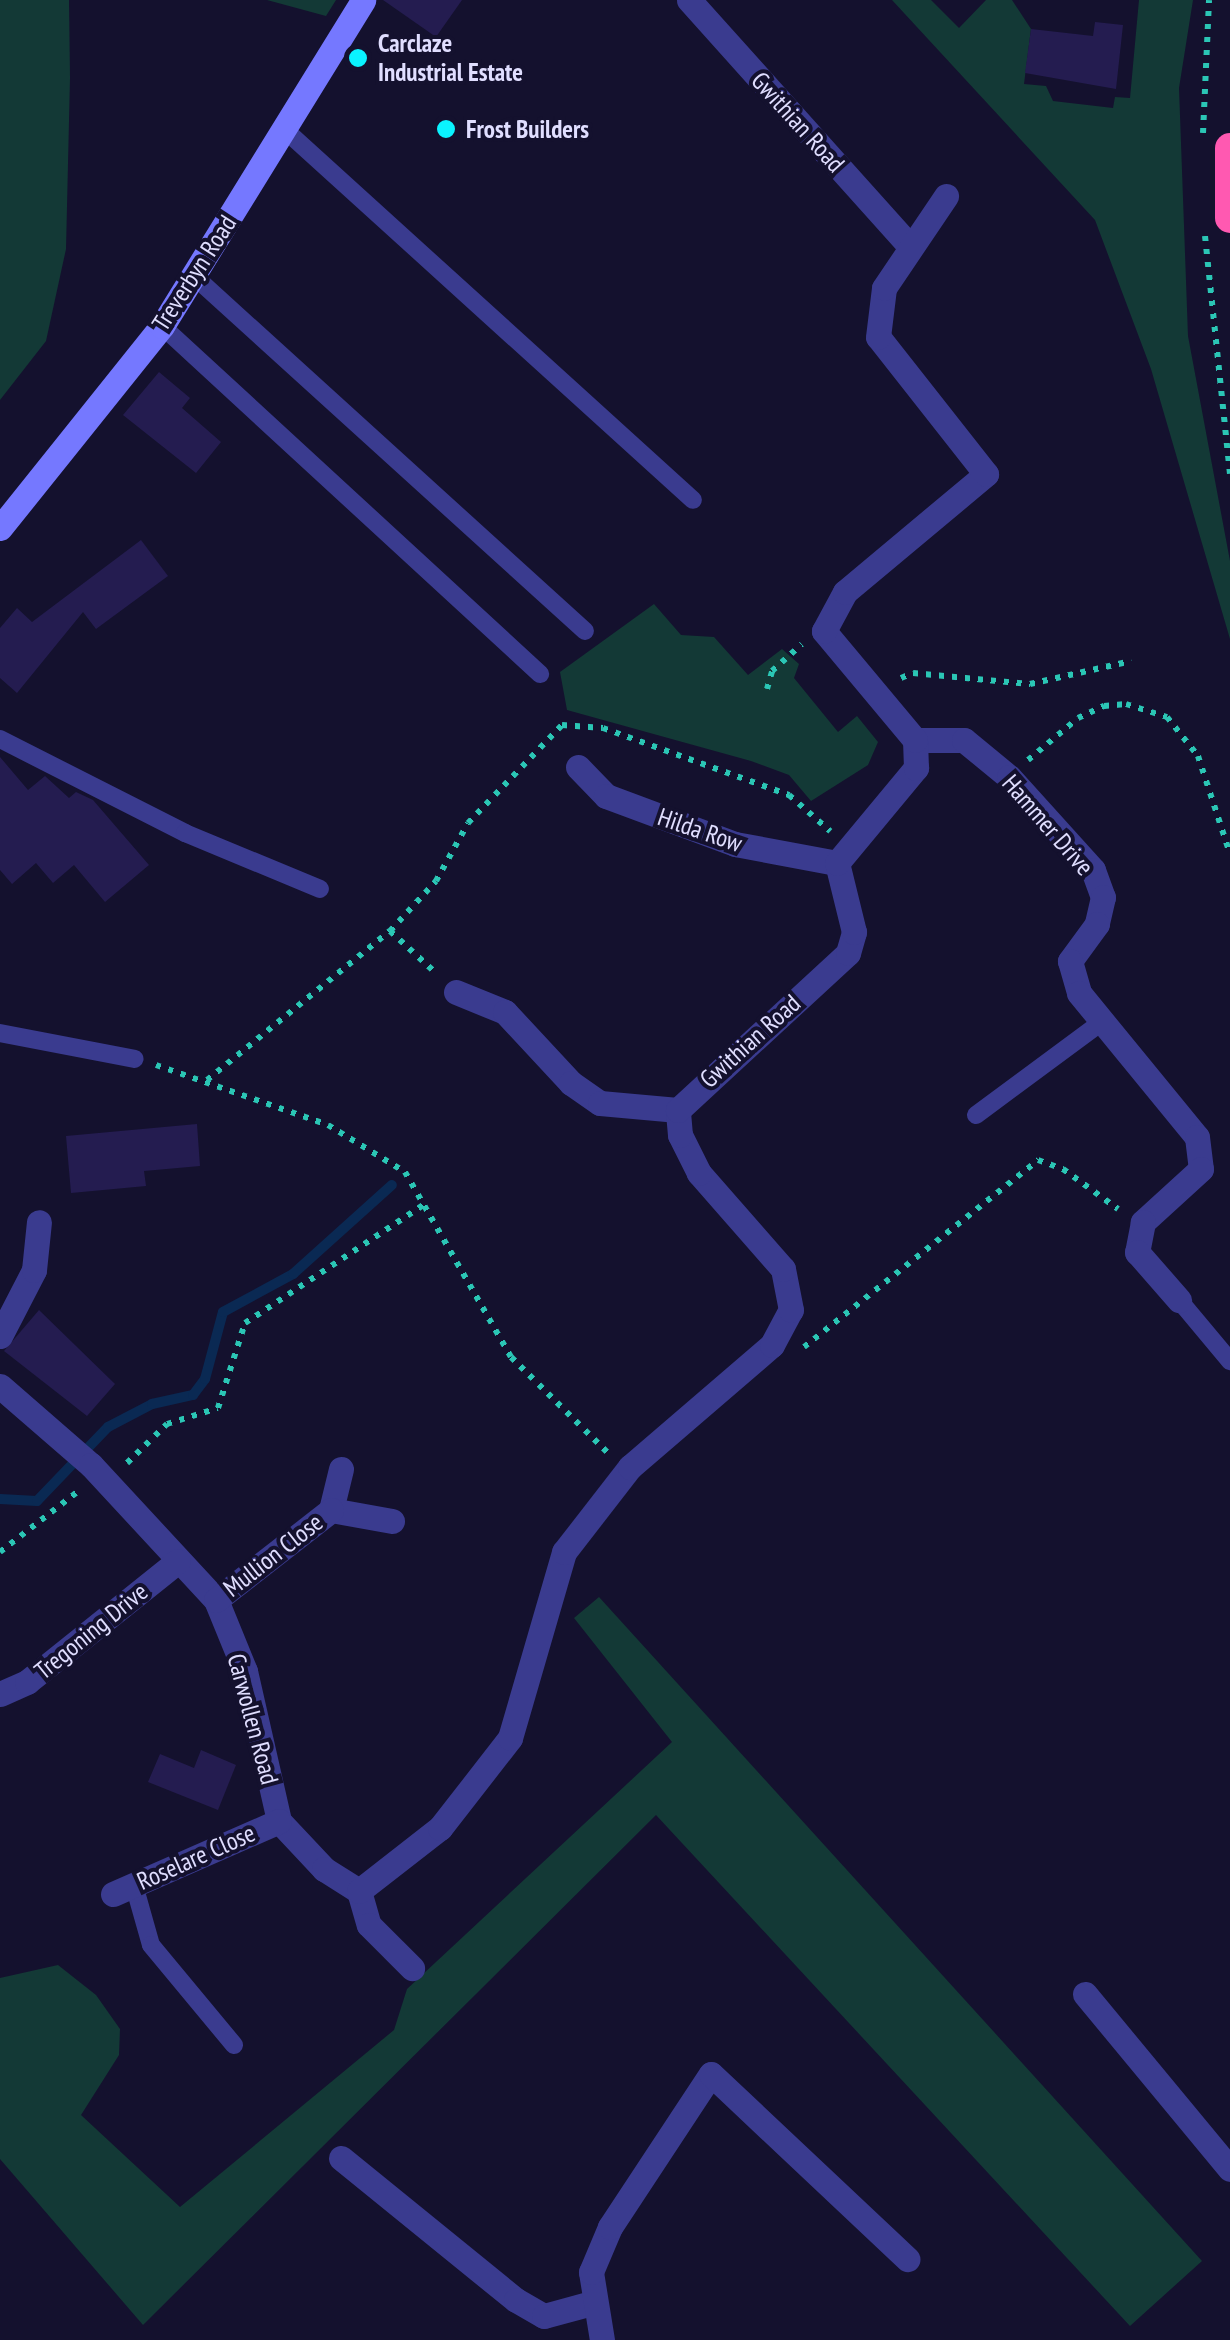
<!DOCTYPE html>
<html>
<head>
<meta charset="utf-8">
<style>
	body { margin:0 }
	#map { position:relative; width:1230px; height:2340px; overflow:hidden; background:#14112e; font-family:"PT Sans Narrow",sans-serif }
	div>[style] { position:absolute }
	.green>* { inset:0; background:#133936 }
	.stream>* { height:10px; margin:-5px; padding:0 5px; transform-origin:5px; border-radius:5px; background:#0a2953 }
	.building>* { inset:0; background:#241c50 }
	.path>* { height:6px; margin-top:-3px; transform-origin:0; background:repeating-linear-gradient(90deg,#2bc6b5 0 5px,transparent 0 13px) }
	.lane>* { height:18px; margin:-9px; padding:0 9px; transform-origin:9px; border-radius:9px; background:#3a3b8f }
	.street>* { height:25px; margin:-12.5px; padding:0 12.5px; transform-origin:12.5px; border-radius:12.5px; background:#3a3b8f }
	.secondary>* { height:25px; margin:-12.5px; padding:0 12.5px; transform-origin:12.5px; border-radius:12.5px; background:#7578ff }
	.highway>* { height:30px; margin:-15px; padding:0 15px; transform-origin:15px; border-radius:15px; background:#ff59b1 }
	.dots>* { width:28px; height:28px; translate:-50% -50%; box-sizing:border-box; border:5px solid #14112e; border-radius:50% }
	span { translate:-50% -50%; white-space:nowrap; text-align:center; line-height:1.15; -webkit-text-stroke:8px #14112e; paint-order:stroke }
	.poi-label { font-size:25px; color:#e0deff; font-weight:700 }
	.left { translate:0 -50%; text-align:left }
	.street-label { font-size:25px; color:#e0deff }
</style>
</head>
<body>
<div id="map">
	<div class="green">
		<div style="clip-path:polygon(0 0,69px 0,70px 78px,66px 249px,46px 341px,0 400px)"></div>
		<div style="clip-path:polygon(267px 0,336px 0,326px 16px)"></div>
		<div style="clip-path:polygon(892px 0,931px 0,959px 28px,986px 0,1012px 0,1031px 29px,1024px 84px,1046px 86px,1053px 101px,1113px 108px,1115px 97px,1130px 98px,1139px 0,1193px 0,1179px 88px,1188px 336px,1230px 561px,1230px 639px,1151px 369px,1095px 220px)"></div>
		<div style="clip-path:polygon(654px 604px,681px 635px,714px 637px,748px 675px,782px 649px,799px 664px,794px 678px,838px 732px,857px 716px,878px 742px,868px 765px,811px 801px,789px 775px,751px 761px,567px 710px,560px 672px)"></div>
		<div style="clip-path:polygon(599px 1597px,1202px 2261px,1130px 2326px,656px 1815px,143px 2325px,0 2159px,0 1978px,58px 1965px,96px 1995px,120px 2029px,119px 2055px,81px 2115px,180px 2207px,394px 2030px,407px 1989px,672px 1742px,574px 1618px)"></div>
	</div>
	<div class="stream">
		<div style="left:0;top:1499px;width:37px;rotate:3deg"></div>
		<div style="left:37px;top:1501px;width:103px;rotate:-46.2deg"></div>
		<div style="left:108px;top:1427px;width:50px;rotate:-27.6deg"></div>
		<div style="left:152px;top:1404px;width:42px;rotate:-12.4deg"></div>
		<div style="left:193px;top:1395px;width:20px;rotate:-53deg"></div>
		<div style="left:205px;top:1379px;width:69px;rotate:-75deg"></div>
		<div style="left:223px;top:1312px;width:80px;rotate:-28.5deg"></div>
		<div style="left:293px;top:1274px;width:133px;rotate:-42deg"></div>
	</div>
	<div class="building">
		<div style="clip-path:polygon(383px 0,462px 0,436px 37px)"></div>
		<div style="clip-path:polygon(1095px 22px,1123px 25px,1116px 89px,1025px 73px,1031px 29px,1093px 36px)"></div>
		<div style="clip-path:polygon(159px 372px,190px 398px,182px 408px,221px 442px,196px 473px,123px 415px)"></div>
		<div style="clip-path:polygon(141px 540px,168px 576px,96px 629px,83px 612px,17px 693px,0 678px,0 628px,17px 608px,32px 622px)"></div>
		<div style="clip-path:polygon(0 757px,28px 790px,45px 776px,69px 798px,76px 792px,93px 800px,149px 865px,105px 902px,74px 865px,53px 883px,36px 863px,12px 884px,0 870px)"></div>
		<div style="clip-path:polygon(197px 1124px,200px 1166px,144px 1171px,146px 1186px,71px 1193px,66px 1136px)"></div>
		<div style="clip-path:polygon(39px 1310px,115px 1384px,87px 1416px,4px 1351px)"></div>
		<div style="clip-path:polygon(201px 1750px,236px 1765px,218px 1810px,148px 1782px,160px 1754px,194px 1768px)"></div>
	</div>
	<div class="path">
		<div style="left:1203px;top:133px;width:133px;rotate:-87.4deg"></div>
		<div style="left:1205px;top:236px;width:239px;rotate:84deg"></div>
		<div style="left:901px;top:678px;width:13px;rotate:-23deg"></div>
		<div style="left:913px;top:673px;width:118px;rotate:5.4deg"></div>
		<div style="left:1030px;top:684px;width:104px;rotate:-12.8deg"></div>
		<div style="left:767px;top:689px;width:19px;rotate:-74deg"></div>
		<div style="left:772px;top:671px;width:40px;rotate:-42deg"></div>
		<div style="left:1028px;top:760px;width:65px;rotate:-40deg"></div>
		<div style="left:1078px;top:718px;width:29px;rotate:-25deg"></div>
		<div style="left:1104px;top:706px;width:22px;rotate:-5deg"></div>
		<div style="left:1126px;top:704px;width:43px;rotate:17.6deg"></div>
		<div style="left:1167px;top:717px;width:50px;rotate:51.5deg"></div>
		<div style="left:1198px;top:756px;width:103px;rotate:71.9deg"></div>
		<div style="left:390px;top:931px;width:64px;rotate:42.5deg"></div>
		<div style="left:156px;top:1065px;width:182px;rotate:19.2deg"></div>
		<div style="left:328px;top:1125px;width:90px;rotate:31.4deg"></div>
		<div style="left:405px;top:1172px;width:213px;rotate:60.2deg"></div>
		<div style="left:511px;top:1357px;width:136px;rotate:44.7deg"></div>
		<div style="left:207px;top:1080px;width:236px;rotate:-39.2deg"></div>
		<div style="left:390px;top:931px;width:68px;rotate:-47.4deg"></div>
		<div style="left:436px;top:881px;width:66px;rotate:-61.1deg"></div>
		<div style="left:468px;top:823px;width:136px;rotate:-46.2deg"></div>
		<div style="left:562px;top:725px;width:41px;rotate:4.2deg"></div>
		<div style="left:603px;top:728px;width:198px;rotate:19.8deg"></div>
		<div style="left:789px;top:795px;width:55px;rotate:41.3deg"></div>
		<div style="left:804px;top:1347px;width:300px;rotate:-38.6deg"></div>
		<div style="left:1038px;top:1160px;width:27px;rotate:20deg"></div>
		<div style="left:1063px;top:1169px;width:68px;rotate:36deg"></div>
		<div style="left:127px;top:1463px;width:56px;rotate:-44.3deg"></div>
		<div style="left:167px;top:1424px;width:53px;rotate:-17.4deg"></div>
		<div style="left:218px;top:1408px;width:89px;rotate:-72.4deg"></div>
		<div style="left:245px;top:1323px;width:219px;rotate:-33.5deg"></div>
		<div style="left:0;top:1552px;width:98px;rotate:-37.9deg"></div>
	</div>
	<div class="lane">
		<div style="left:284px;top:129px;width:552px;rotate:42.21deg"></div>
		<div style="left:194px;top:276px;width:528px;rotate:42.24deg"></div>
		<div style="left:162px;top:326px;width:514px;rotate:42.63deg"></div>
		<div style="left:0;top:739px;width:208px;rotate:26.9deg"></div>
		<div style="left:185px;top:833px;width:146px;rotate:22.5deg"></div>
		<div style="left:0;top:1033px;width:137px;rotate:10.9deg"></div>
		<div style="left:976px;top:1115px;width:158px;rotate:-36.5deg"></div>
		<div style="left:1179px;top:1300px;width:80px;rotate:50.1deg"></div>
		<div style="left:134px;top:1885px;width:62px;rotate:74.2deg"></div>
		<div style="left:151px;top:1945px;width:130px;rotate:50.3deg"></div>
	</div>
	<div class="street">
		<div style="left:689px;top:0;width:328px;rotate:48.1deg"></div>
		<div style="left:915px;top:740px;width:49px"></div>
		<div style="left:964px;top:740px;width:58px;rotate:39.4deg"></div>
		<div style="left:1009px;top:777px;width:125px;rotate:47.9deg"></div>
		<div style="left:1093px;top:870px;width:29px;rotate:70deg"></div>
		<div style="left:1103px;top:897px;width:28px;rotate:103deg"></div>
		<div style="left:1097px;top:924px;width:46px;rotate:126.1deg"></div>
		<div style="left:1070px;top:961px;width:33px;rotate:74deg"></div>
		<div style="left:1079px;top:993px;width:186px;rotate:50.7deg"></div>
		<div style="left:1197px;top:1137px;width:32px;rotate:83deg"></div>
		<div style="left:1201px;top:1169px;width:79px;rotate:137.6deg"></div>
		<div style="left:1143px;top:1222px;width:31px;rotate:101deg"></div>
		<div style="left:1137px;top:1252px;width:64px;rotate:48.8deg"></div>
		<div style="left:578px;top:767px;width:40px;rotate:46deg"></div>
		<div style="left:606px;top:796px;width:138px;rotate:20.4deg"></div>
		<div style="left:735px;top:844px;width:104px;rotate:10.6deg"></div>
		<div style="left:456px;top:992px;width:53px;rotate:22.2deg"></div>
		<div style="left:505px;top:1012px;width:97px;rotate:47.1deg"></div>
		<div style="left:571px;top:1083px;width:35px;rotate:35deg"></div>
		<div style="left:600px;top:1103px;width:78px;rotate:5.1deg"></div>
		<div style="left:0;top:1336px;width:74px;rotate:-62.7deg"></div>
		<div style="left:34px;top:1270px;width:48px;rotate:-84.1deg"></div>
		<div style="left:0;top:1386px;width:121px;rotate:41deg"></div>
		<div style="left:91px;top:1465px;width:184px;rotate:47.2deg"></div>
		<div style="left:216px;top:1600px;width:77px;rotate:67.8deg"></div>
		<div style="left:245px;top:1671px;width:154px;rotate:77.2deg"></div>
		<div style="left:279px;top:1821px;width:66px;rotate:46.8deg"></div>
		<div style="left:324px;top:1869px;width:41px;rotate:32.2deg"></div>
		<div style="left:359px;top:1891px;width:35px;rotate:74deg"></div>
		<div style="left:369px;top:1925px;width:61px;rotate:45deg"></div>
		<div style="left:341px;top:1469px;width:42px;rotate:103.7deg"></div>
		<div style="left:331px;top:1510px;width:62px;rotate:10.2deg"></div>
		<div style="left:216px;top:1600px;width:146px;rotate:-38deg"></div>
		<div style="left:0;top:1694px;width:30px;rotate:-24deg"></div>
		<div style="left:27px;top:1682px;width:193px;rotate:-38.7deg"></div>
		<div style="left:359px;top:1891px;width:103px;rotate:-37.9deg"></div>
		<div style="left:440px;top:1828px;width:114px;rotate:-52.1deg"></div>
		<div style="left:510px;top:1738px;width:194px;rotate:-73.8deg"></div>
		<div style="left:564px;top:1552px;width:108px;rotate:-52.2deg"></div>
		<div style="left:630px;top:1467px;width:187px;rotate:-40.7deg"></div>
		<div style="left:772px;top:1345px;width:40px;rotate:-62deg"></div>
		<div style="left:791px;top:1310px;width:42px;rotate:-101deg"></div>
		<div style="left:783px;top:1269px;width:128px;rotate:-131.2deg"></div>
		<div style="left:699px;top:1173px;width:42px;rotate:-116.6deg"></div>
		<div style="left:680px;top:1135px;width:25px;rotate:-95deg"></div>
		<div style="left:678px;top:1110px;width:231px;rotate:-42.7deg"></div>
		<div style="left:848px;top:953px;width:22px;rotate:-74deg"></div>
		<div style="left:854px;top:932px;width:71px;rotate:-103.8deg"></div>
		<div style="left:837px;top:863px;width:124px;rotate:-50.3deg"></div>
		<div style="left:916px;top:768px;width:28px;rotate:-92deg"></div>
		<div style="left:915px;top:740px;width:142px;rotate:-129.9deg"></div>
		<div style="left:824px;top:631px;width:44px;rotate:-61.7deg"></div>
		<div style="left:845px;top:592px;width:184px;rotate:-39.9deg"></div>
		<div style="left:986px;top:474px;width:174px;rotate:-128.2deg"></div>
		<div style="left:878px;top:337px;width:49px;rotate:-83deg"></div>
		<div style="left:884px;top:288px;width:111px;rotate:-56deg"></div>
		<div style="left:113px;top:1894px;width:181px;rotate:-23.7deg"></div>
		<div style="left:1085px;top:1994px;width:227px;rotate:50.4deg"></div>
		<div style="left:341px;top:2158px;width:225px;rotate:39.1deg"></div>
		<div style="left:516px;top:2300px;width:32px;rotate:30deg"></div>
		<div style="left:544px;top:2316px;width:50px;rotate:-15.2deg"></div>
		<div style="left:602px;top:2340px;width:69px;rotate:-99.2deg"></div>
		<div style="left:591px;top:2272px;width:49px;rotate:-67.1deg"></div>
		<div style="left:610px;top:2227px;width:183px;rotate:-56.6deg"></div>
		<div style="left:711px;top:2074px;width:270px;rotate:43.3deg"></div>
	</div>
	<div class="secondary">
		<div style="left:0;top:528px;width:259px;rotate:-51.3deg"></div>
		<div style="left:162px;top:326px;width:383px;rotate:-58.3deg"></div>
	</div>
	<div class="highway">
		<div style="left:1230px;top:148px;width:70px;rotate:90deg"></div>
	</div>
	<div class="dots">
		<div style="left:358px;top:58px;background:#0af3ff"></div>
		<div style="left:446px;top:129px;background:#0af3ff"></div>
	</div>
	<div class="poi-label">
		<span class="left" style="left:378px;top:58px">Carclaze<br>Industrial Estate</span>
		<span class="left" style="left:466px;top:129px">Frost Builders</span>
	</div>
	<div class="street-label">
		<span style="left:798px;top:122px;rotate:48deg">Gwithian Road</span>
		<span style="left:194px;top:273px;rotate:-57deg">Treverbyn Road</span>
		<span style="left:1048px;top:825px;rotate:49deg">Hammer Drive</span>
		<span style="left:700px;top:830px;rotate:19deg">Hilda Row</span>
		<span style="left:750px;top:1041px;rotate:-42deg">Gwithian Road</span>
		<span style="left:273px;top:1555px;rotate:-38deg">Mullion Close</span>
		<span style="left:91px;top:1631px;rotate:-39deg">Tregoning Drive</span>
		<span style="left:253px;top:1719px;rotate:75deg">Carwollen Road</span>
		<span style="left:196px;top:1857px;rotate:-24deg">Roselare Close</span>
	</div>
</div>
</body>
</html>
